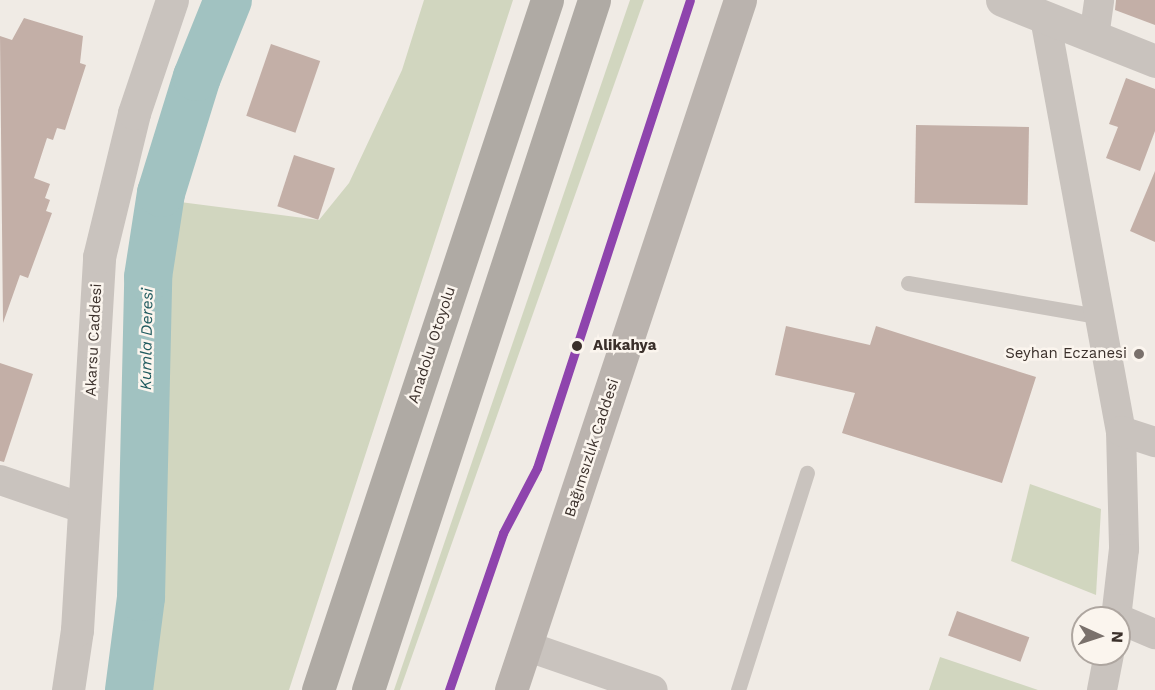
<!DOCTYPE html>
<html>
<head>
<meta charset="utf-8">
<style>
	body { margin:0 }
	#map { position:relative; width:1155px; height:690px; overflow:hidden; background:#f0ebe5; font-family:"Work Sans",sans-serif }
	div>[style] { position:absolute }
	.green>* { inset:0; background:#d1d6bf }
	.river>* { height:48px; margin:-24px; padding:0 24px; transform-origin:24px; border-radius:24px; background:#a1c2c1 }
	.building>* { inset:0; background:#c3afa7; transform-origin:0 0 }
	.service>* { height:15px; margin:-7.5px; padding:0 7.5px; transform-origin:7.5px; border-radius:7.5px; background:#c9c3be }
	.minor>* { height:30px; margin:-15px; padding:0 15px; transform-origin:15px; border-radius:15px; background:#c9c3be }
	.tertiary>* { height:33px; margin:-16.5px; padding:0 16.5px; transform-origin:16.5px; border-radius:16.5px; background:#c9c3be }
	.secondary>* { height:33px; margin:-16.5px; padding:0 16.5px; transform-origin:16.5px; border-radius:16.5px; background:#bab3ae }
	.motorway>* { height:33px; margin:-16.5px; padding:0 16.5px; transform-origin:16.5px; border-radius:16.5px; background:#afaaa4 }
	.tram-1>* { height:9px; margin:-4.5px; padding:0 4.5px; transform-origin:4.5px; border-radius:4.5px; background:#8e44ad }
	.dots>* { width:16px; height:16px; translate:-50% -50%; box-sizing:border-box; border:3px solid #fbf5ee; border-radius:50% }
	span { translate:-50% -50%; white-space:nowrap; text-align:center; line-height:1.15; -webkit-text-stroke:5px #fbf5ee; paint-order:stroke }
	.street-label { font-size:15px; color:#3b302b }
	.stop-label { font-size:15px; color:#3b302b; font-weight:700 }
	.left { translate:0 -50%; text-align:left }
	.poi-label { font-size:15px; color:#3b302b }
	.right { translate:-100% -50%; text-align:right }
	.water-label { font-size:16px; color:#1f5a5e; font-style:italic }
	.north { position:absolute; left:1071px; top:606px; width:60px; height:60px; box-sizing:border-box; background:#fbf5ee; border:2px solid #aea6a0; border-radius:50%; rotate:93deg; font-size:16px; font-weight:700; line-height:24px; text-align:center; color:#3b302b }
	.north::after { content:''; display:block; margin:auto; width:21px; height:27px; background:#7a716c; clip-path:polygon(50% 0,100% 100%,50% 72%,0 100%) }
</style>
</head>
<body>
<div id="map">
	<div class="green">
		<div style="clip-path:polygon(424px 0,513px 0,289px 690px,144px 690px,155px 630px,166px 262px,180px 202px,319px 220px,349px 183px,402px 70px)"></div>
		<div style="clip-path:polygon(630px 0,644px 0,400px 690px,394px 690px)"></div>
		<div style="clip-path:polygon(1030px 484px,1101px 509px,1096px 595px,1011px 561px)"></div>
		<div style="clip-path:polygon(940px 657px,1038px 690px,929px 690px)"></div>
	</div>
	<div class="river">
		<div style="left:129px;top:690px;width:94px;rotate:-82.6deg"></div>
		<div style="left:141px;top:597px;width:320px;rotate:-88.7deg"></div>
		<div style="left:148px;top:277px;width:85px;rotate:-81.2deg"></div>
		<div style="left:161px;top:193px;width:121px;rotate:-72.8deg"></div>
		<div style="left:197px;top:77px;width:83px;rotate:-68.1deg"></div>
	</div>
	<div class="building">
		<div style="clip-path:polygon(1116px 0,1155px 0,1155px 25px,1115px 10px)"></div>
		<div style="clip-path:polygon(24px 18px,83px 36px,80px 63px,86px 65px,65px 130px,57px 128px,53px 140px,47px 138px,34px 178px,50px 184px,45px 198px,50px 200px,46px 211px,52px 213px,28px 278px,20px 275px,3px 323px,0 36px,12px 40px)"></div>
		<div style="left:271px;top:44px;width:52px;height:76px;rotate:19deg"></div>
		<div style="clip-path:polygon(1126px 78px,1155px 89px,1155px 131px,1140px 171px,1106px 158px,1118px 127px,1109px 124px)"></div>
		<div style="left:916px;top:125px;width:113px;height:78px;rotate:1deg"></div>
		<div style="left:294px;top:155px;width:43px;height:54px;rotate:18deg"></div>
		<div style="clip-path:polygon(1155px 171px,1155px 242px,1130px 231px)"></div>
		<div style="clip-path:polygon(786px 326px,870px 345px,876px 326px,1036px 377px,1002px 483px,842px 433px,855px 393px,775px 375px)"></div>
		<div style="clip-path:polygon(0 363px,33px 374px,4px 462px,0 461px)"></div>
		<div style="left:957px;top:611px;width:77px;height:26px;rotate:20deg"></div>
	</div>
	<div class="service">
		<div style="left:908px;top:283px;width:192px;rotate:9.9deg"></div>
		<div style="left:738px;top:690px;width:228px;rotate:-72.4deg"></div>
	</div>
	<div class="minor">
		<div style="left:1045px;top:18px;width:420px;rotate:79.6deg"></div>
		<div style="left:1121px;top:431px;width:118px;rotate:88.5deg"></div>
		<div style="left:1124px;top:549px;width:69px;rotate:96.6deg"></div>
		<div style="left:1094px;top:37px;width:37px;rotate:-82deg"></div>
		<div style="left:1121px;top:431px;width:36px;rotate:18deg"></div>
		<div style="left:0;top:480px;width:90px;rotate:18.8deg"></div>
		<div style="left:1119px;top:619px;width:39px;rotate:23deg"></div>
		<div style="left:526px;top:646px;width:134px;rotate:19.1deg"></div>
		<div style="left:1102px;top:690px;width:37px;rotate:-79deg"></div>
	</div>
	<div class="tertiary">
		<div style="left:1002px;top:0;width:165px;rotate:21.7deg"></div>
		<div style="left:68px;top:690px;width:61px;rotate:-81.5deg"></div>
		<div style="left:77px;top:630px;width:374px;rotate:-86.6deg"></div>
		<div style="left:99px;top:257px;width:148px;rotate:-76.3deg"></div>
		<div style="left:134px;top:113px;width:119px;rotate:-71.4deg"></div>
	</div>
	<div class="secondary">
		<div style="left:511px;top:690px;width:727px;rotate:-71.64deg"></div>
	</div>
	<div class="motorway">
		<div style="left:318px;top:690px;width:727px;rotate:-71.64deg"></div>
		<div style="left:368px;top:690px;width:726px;rotate:-71.86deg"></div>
	</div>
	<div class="tram-1">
		<div style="left:449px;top:690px;width:166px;rotate:-71deg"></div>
		<div style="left:503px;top:533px;width:73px;rotate:-62.4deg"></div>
		<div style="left:537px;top:468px;width:492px;rotate:-71.9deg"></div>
	</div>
	<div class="dots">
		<div style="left:577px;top:346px;background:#3b302b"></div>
		<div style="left:1139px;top:354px;background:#7a716c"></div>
	</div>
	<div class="street-label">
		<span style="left:94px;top:340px;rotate:-87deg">Akarsu Caddesi</span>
		<span style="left:432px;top:345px;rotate:-72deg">Anadolu Otoyolu</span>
		<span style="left:592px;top:448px;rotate:-72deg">Bağımsızlık Caddesi</span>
	</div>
	<div class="stop-label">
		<span class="left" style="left:593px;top:346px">Alikahya</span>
	</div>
	<div class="poi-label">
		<span class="right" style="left:1127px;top:354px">Seyhan Eczanesi</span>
	</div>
	<div class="water-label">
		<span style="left:147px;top:339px;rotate:-89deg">Kumla Deresi</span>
	</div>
	<div class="north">N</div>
</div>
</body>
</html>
